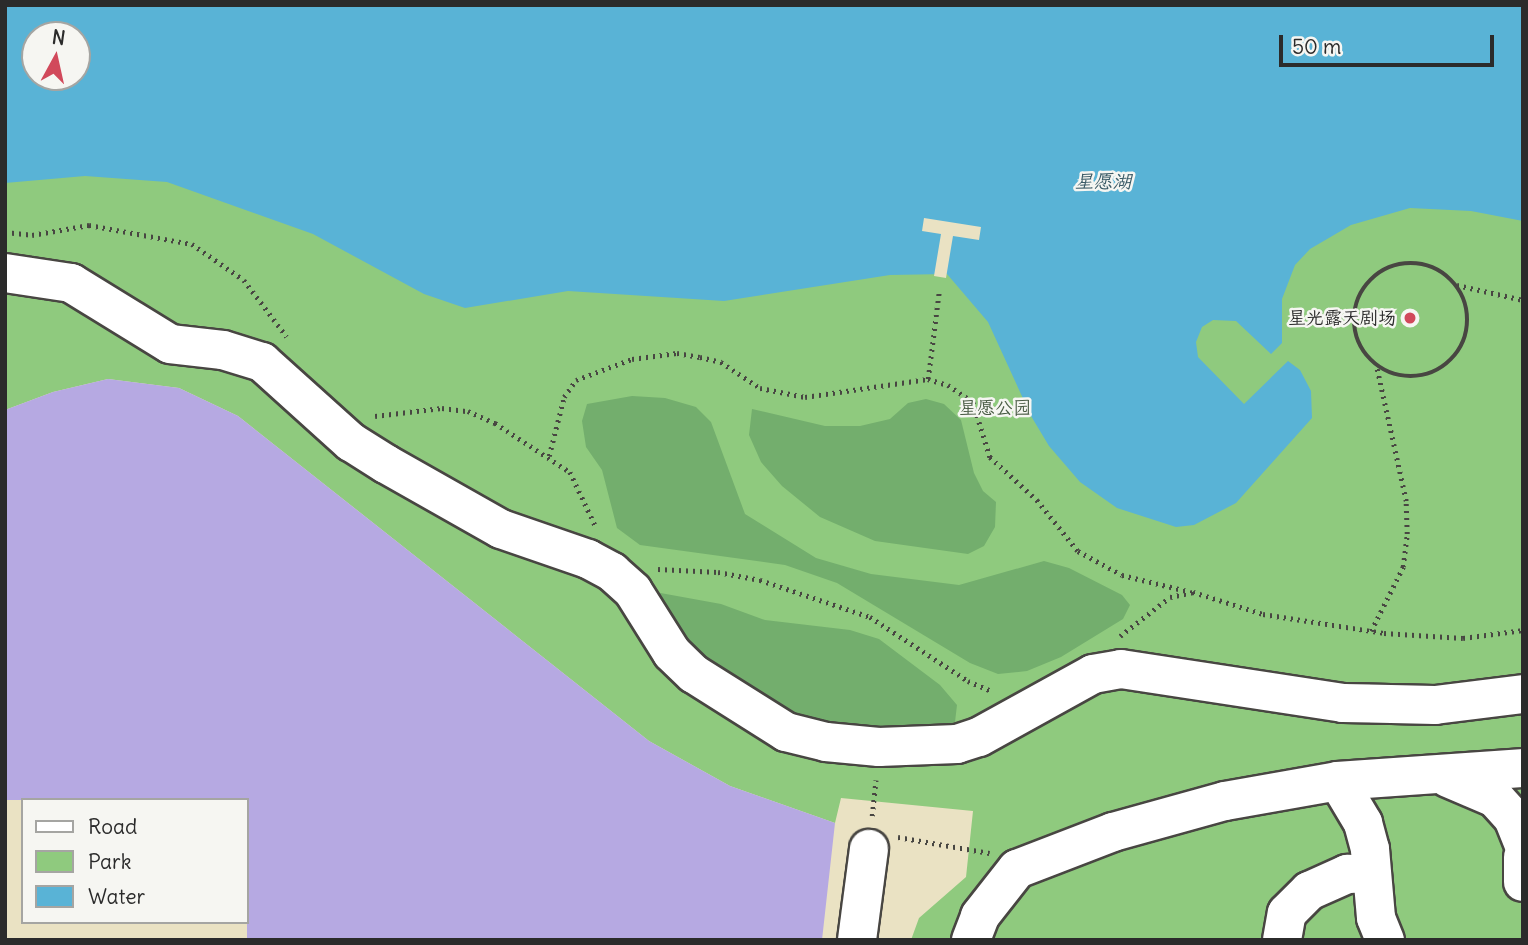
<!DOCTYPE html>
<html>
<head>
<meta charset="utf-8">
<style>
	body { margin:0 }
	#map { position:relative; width:1528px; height:945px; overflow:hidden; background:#eae2c3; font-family:Delius,"LXGW WenKai TC",sans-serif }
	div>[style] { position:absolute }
	.green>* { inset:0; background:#8fca7e }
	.forest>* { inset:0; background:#73ae6d }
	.water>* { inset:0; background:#59b3d6 }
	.pier>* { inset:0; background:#eae2c3 }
	.building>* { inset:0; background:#b6a9e2 }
	.path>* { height:4.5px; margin-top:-2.25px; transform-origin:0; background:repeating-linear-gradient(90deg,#484642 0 2px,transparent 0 7px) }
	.path>.ring { margin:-2.25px; padding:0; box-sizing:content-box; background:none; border:4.5px solid #484642; border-radius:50% }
	.roads { filter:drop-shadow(2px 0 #484642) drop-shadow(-2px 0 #484642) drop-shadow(0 2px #484642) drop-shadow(0 -2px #484642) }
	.minor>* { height:38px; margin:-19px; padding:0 19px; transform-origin:19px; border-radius:19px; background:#fff }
	.dots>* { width:19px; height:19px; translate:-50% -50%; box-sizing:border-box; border:4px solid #f6f6f2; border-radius:50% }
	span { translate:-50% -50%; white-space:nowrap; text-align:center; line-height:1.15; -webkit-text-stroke:5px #f6f6f2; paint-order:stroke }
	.poi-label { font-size:18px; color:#2b2b2b }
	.right { translate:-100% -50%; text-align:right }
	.park-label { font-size:18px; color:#495b44 }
	.water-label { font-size:19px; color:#3b5b67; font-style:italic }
	.frame { position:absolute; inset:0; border:7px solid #2b2b2b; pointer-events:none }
	.legend { position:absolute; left:21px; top:798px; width:228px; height:126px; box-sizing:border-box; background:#f6f6f2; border:2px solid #a5a5a2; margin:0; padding:9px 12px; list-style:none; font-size:21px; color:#2b2b2b }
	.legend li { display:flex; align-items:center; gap:14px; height:35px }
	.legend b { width:35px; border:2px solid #a5a5a2 }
	.north { position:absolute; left:21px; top:21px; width:70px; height:70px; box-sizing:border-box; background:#f6f6f2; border:2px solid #a5a5a2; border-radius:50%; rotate:8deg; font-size:19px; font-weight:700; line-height:28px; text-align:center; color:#2b2b2b }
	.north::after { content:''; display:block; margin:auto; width:24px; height:32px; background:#d1495b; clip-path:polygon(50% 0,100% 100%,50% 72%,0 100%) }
	.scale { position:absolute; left:1279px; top:35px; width:215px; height:32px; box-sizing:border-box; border:4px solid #2b2b2b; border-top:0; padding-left:9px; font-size:21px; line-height:24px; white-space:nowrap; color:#2b2b2b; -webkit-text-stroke:5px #f6f6f2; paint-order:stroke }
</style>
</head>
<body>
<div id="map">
	<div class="green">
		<div style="clip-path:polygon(evenodd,5px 5px,1523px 5px,1523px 940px,911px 940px,919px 918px,966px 877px,973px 811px,841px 798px,835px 823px,730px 786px,649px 741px,238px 416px,179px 388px,108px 379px,53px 392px,5px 410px,5px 5px,35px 35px,77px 35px,77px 77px,35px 77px,35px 35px)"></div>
	</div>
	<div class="forest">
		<div style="clip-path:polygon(632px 396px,665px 398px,696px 407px,711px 422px,745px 514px,816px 558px,871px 574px,959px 585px,1044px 561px,1069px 568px,1122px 595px,1130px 605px,1123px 619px,1061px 657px,1027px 671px,998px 674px,970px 663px,837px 583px,785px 565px,640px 545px,617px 528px,602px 470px,586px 447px,582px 421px,587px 404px)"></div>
		<div style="clip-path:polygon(926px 399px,944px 404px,961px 420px,974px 473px,983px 491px,996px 502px,995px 527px,984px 546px,968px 554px,875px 541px,820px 517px,782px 486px,761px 462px,749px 435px,752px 409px,825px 426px,860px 426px,890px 419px,908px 403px)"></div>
		<div style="clip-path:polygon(655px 592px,721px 604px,765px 620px,850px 630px,879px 639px,940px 685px,957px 705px,955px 722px,937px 729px,900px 734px,801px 722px,696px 661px)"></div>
	</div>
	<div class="water">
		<div style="clip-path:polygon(evenodd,5px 5px,1523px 5px,1523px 221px,1471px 211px,1410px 208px,1351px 225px,1310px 249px,1295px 265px,1282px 299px,1282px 343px,1271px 354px,1236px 321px,1213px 320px,1202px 327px,1196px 342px,1198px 357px,1244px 404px,1288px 361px,1300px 370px,1311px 391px,1312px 418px,1236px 503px,1194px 525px,1176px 527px,1117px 508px,1080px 482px,1049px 446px,1031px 416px,988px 322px,947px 274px,890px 275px,724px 301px,568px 291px,465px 308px,424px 294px,313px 234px,167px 182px,85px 176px,5px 183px,5px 5px,35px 35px,77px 35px,77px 77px,35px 77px,35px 35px)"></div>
	</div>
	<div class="pier">
		<div style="clip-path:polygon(924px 218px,981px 227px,979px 240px,953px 236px,946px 278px,934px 276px,941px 234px,922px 231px)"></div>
	</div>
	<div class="building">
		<div style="clip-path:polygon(108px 379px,179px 388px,238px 416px,649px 741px,730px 786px,835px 823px,822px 940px,247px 940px,247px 800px,5px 800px,5px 410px,53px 392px)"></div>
	</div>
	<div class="path">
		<div style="left:5px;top:232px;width:27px;rotate:6deg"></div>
		<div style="left:32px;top:235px;width:58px;rotate:-10deg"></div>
		<div style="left:89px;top:225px;width:105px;rotate:10.5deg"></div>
		<div style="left:192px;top:244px;width:63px;rotate:34.7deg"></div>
		<div style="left:244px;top:280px;width:71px;rotate:53deg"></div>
		<div class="ring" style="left:1354px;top:263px;width:109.5px;height:109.5px"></div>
		<div style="left:1457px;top:285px;width:68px;rotate:12.8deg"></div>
		<div style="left:928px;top:379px;width:88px;rotate:-82.8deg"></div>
		<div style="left:375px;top:416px;width:67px;rotate:-6.8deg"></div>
		<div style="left:442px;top:408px;width:26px;rotate:7deg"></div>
		<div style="left:468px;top:411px;width:30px;rotate:24deg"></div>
		<div style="left:495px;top:423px;width:90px;rotate:33.2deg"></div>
		<div style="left:570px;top:472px;width:61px;rotate:64.7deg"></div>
		<div style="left:549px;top:456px;width:61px;rotate:-75.7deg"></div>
		<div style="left:564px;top:397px;width:21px;rotate:-55deg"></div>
		<div style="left:576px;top:380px;width:60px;rotate:-20.6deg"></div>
		<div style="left:632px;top:359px;width:45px;rotate:-7.6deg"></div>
		<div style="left:677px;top:353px;width:23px;rotate:10deg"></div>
		<div style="left:700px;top:357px;width:22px;rotate:13deg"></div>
		<div style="left:721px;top:362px;width:47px;rotate:33.7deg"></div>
		<div style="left:760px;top:388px;width:46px;rotate:11.3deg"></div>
		<div style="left:805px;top:397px;width:124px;rotate:-8.3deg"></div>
		<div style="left:928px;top:379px;width:21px;rotate:17deg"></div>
		<div style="left:948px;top:385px;width:30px;rotate:34deg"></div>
		<div style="left:973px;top:402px;width:58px;rotate:72.8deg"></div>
		<div style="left:990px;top:457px;width:64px;rotate:42.5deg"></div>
		<div style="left:1037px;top:500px;width:65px;rotate:51.2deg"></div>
		<div style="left:1078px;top:551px;width:50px;rotate:28.6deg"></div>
		<div style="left:1122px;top:575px;width:67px;rotate:13.8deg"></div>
		<div style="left:658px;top:569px;width:60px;rotate:2.9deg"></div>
		<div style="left:718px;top:572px;width:43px;rotate:10.8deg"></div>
		<div style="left:760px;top:580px;width:116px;rotate:18.6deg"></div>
		<div style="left:870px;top:617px;width:117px;rotate:33.1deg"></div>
		<div style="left:968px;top:681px;width:26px;rotate:23deg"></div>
		<div style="left:1371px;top:631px;width:72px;rotate:-63.4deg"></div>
		<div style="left:1403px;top:567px;width:33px;rotate:-83deg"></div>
		<div style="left:1407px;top:534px;width:33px;rotate:-92deg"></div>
		<div style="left:1406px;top:501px;width:140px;rotate:-102.4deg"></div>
		<div style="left:1120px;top:636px;width:63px;rotate:-38deg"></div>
		<div style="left:1170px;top:597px;width:24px;rotate:-12deg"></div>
		<div style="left:1193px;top:592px;width:73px;rotate:17.4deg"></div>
		<div style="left:1263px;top:614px;width:122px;rotate:8.9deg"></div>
		<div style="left:1384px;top:633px;width:79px;rotate:3.6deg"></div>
		<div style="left:1463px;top:638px;width:61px;rotate:-7.6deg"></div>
		<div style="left:872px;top:816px;width:36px;rotate:-84deg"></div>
		<div style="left:898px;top:837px;width:93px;rotate:9.9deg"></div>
	</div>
	<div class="roads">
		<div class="minor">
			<div style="left:5px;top:273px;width:67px;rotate:8.6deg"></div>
			<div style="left:71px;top:283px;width:116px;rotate:31.6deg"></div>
			<div style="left:170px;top:344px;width:53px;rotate:6.5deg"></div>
			<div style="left:223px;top:350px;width:41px;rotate:17.1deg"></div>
			<div style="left:262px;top:362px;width:120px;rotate:42deg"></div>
			<div style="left:351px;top:442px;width:41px;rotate:32.2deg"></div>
			<div style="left:386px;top:464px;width:132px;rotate:29.5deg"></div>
			<div style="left:501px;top:529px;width:92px;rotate:19deg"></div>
			<div style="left:588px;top:559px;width:27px;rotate:28deg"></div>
			<div style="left:612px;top:572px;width:28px;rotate:42deg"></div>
			<div style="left:633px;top:591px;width:73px;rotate:57.8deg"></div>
			<div style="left:672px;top:653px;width:30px;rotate:44deg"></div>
			<div style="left:694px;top:674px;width:109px;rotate:32.2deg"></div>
			<div style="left:786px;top:732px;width:41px;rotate:14deg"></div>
			<div style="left:826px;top:742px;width:53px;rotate:5.4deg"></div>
			<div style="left:879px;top:747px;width:78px;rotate:-2.2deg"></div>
			<div style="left:957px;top:744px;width:23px;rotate:-18deg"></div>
			<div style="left:979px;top:737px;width:130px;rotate:-28.9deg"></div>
			<div style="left:1093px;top:674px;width:28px;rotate:-10deg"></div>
			<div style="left:1121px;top:669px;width:225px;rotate:8.7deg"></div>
			<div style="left:1343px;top:703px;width:92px;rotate:1.2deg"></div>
			<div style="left:1435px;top:705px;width:89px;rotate:-7.1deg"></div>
			<div style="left:1448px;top:778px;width:51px;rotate:23.1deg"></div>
			<div style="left:1495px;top:798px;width:27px;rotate:48deg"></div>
			<div style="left:1513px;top:818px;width:27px;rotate:68deg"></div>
			<div style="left:1338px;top:781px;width:49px;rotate:59.2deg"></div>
			<div style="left:1363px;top:823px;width:27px;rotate:75deg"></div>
			<div style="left:1370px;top:849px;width:69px;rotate:85deg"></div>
			<div style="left:1376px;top:918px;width:24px;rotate:68deg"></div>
			<div style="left:1523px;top:857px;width:25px;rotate:90deg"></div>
			<div style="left:857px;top:940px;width:92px;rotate:-82.5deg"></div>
			<div style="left:971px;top:940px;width:26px;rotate:-69deg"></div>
			<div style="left:980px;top:916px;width:60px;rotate:-51.8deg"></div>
			<div style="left:1017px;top:869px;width:103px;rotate:-21.1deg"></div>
			<div style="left:1113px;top:832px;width:116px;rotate:-15.5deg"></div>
			<div style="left:1225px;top:801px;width:115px;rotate:-10deg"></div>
			<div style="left:1338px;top:781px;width:185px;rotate:-4deg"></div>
			<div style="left:1282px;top:940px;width:27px;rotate:-80deg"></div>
			<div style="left:1287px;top:913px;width:31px;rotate:-45deg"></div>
			<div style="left:1309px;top:891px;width:42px;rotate:-24.1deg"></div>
			<div style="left:1347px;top:874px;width:23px;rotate:-2deg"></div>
		</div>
	</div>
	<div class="dots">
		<div style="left:1410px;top:318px;background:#d1495b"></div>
	</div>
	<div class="poi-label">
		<span class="right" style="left:1396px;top:318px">星光露天剧场</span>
	</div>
	<div class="park-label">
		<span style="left:995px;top:408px">星愿公园</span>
	</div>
	<div class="water-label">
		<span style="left:1103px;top:182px">星愿湖</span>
	</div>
	<div class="frame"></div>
	<ul class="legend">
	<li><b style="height:9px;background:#fff"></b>Road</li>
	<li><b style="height:19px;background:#8fca7e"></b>Park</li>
	<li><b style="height:19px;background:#59b3d6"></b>Water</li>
	</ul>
	<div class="north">N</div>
	<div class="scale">50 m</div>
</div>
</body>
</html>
